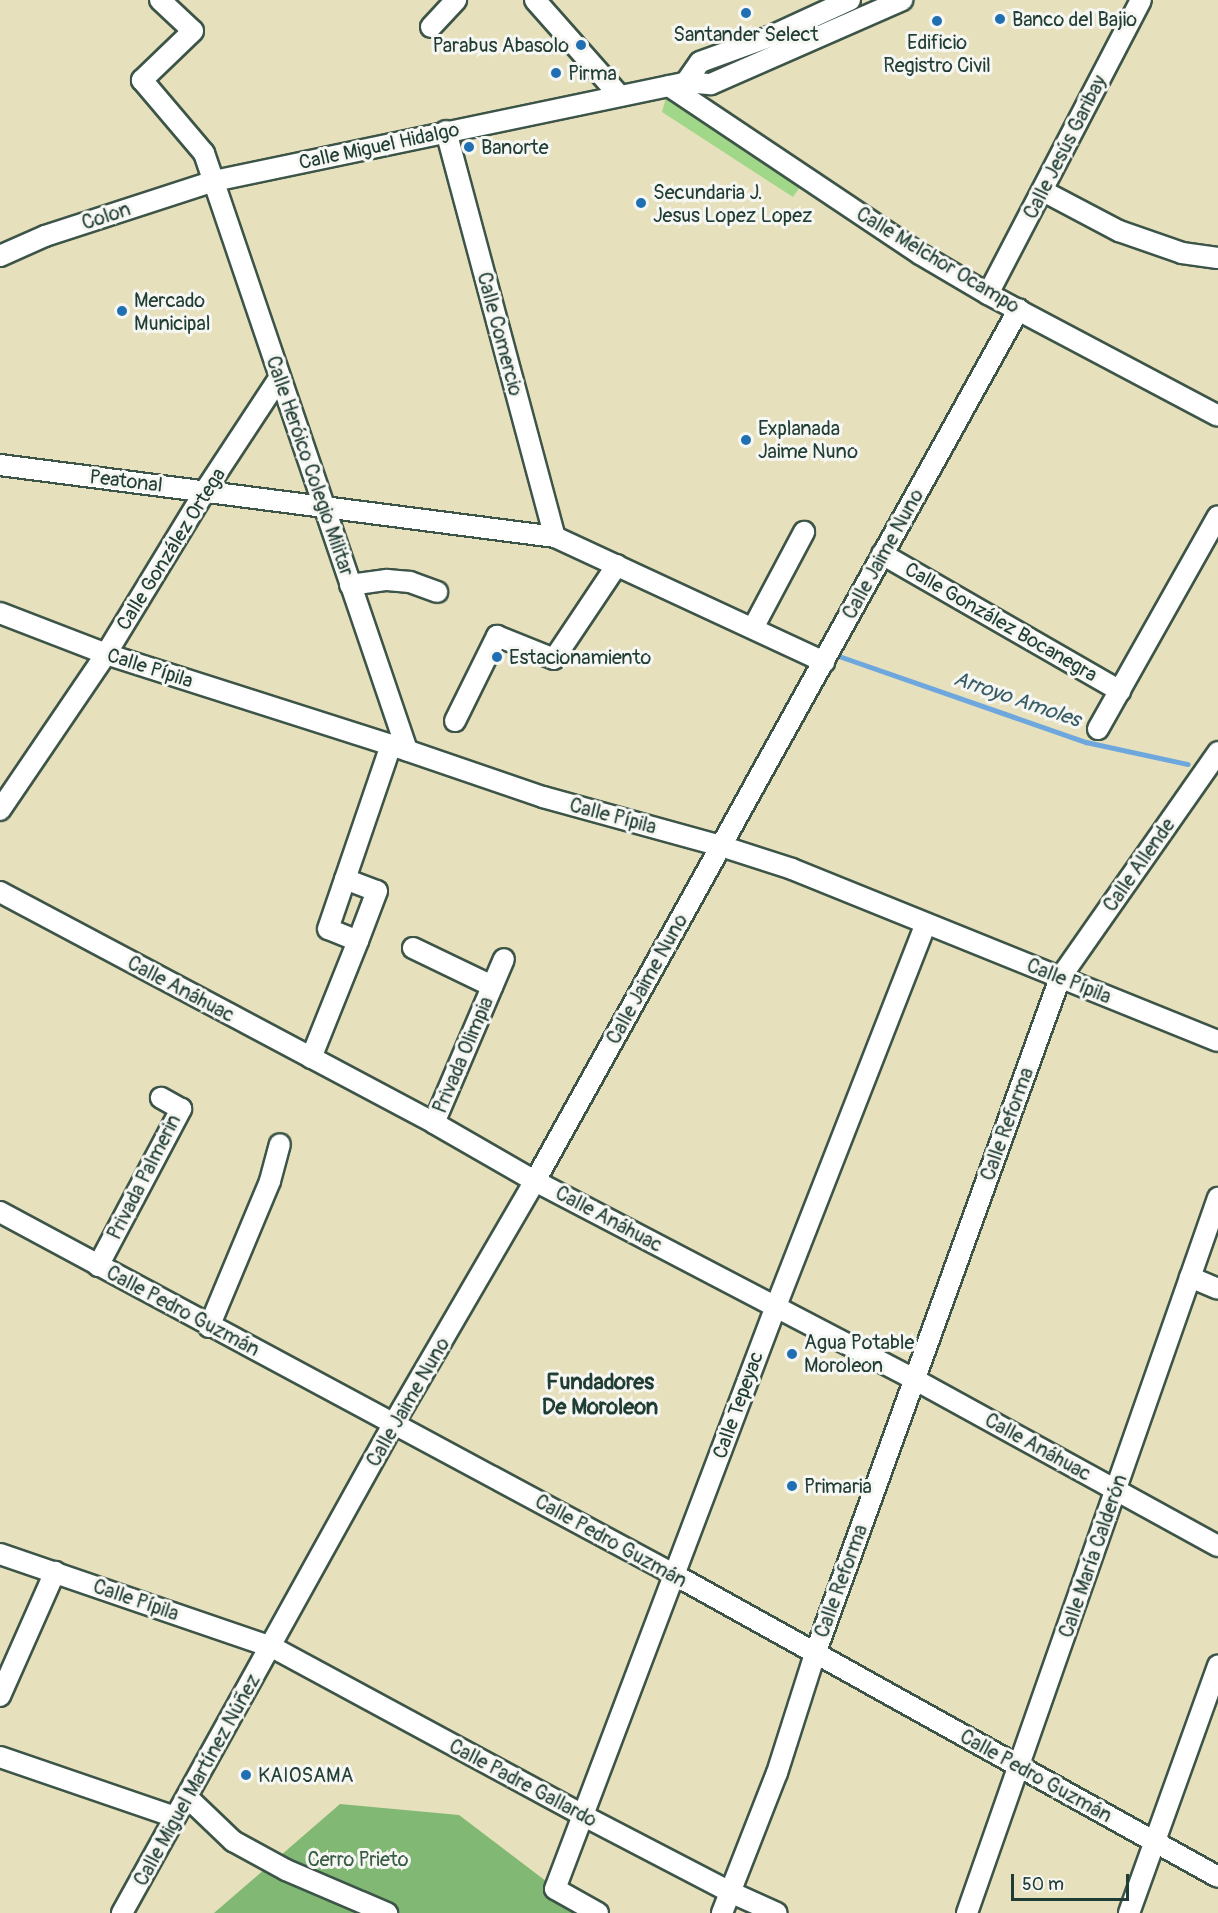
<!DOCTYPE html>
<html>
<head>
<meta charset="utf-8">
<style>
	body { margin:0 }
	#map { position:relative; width:1218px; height:1913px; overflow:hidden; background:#e7e0bc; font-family:Pangolin,sans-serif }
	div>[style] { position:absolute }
	.green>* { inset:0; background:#a1d788 }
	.forest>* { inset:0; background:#80b874 }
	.stream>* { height:4.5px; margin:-2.25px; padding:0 2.25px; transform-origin:2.25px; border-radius:2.25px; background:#6ea7dd }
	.roads { filter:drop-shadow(2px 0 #3d5548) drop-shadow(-2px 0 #3d5548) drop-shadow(0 2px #3d5548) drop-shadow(0 -2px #3d5548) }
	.minor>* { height:20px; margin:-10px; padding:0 10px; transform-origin:10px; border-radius:10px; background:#fff }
	.dots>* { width:16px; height:16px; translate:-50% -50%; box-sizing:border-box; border:3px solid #f6f6f2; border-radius:50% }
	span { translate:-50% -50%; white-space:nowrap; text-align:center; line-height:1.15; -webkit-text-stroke:6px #f6f6f2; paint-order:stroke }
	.poi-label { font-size:20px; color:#1f3d34 }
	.left { translate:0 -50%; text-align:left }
	.right { translate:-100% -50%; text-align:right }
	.street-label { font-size:20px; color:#1f3d34 }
	.park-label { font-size:20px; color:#395c45 }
	.water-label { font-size:21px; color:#375d67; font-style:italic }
	.quarter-label { font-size:22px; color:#1f3d34; font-weight:700 }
	.scale { position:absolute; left:1011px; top:1874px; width:118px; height:27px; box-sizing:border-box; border:3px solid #1f3d34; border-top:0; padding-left:8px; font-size:18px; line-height:21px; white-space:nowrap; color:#1f3d34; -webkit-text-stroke:4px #f6f6f2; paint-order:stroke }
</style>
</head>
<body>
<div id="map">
	<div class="green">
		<div style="clip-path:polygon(669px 86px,806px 178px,793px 197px,662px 112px)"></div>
	</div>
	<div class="forest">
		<div style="clip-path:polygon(340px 1804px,459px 1815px,588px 1913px,214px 1913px)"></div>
	</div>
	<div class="stream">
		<div style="left:839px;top:656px;width:262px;rotate:19.2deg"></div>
		<div style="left:1086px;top:742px;width:104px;rotate:12.2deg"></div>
	</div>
	<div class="roads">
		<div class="minor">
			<div style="left:160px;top:0;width:45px;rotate:43.2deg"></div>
			<div style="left:193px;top:31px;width:71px;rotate:136.1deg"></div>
			<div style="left:142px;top:80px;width:96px;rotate:49.7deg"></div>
			<div style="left:204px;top:153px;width:631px;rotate:71.22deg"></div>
			<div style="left:535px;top:0;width:128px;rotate:48.5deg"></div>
			<div style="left:431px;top:27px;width:37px;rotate:-47deg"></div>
			<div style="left:686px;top:82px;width:24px;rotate:-55deg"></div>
			<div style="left:700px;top:62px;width:73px;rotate:-19.9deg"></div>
			<div style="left:769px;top:37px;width:89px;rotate:-24.6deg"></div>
			<div style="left:669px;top:86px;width:302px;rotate:33.8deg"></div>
			<div style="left:920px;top:254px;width:79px;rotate:30.5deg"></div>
			<div style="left:988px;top:294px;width:260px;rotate:27.9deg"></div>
			<div style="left:446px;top:131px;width:420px;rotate:75deg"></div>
			<div style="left:1043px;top:191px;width:86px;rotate:27.8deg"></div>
			<div style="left:1119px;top:231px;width:67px;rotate:19.2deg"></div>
			<div style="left:1182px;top:253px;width:36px;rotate:8deg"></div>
			<div style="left:0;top:256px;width:49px;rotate:-24deg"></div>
			<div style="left:45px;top:236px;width:178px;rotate:-18deg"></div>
			<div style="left:214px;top:181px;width:482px;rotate:-11.8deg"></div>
			<div style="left:686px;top:82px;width:25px;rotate:5deg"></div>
			<div style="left:711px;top:84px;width:209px;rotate:-23.7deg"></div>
			<div style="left:988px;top:294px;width:331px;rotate:-62.5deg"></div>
			<div style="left:0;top:465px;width:560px;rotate:7.39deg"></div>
			<div style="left:555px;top:537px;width:297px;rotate:24.9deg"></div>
			<div style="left:882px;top:554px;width:275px;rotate:29.9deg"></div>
			<div style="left:350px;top:585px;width:37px;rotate:-8deg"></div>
			<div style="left:387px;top:580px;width:23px;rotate:5deg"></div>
			<div style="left:410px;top:582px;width:29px;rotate:20deg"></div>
			<div style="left:0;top:613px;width:114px;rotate:21.1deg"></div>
			<div style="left:106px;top:654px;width:299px;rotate:17.7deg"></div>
			<div style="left:391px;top:745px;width:161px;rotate:18.9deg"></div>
			<div style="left:543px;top:797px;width:185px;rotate:15.4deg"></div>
			<div style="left:721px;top:846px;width:75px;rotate:17.9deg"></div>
			<div style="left:792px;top:869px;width:459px;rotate:22deg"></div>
			<div style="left:753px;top:628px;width:109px;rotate:-62deg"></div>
			<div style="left:455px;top:721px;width:95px;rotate:-63.7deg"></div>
			<div style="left:497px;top:636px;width:61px;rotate:22deg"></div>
			<div style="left:554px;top:659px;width:113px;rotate:-56.2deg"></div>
			<div style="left:1098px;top:729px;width:244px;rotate:-60.6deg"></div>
			<div style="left:0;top:810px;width:189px;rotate:-55.8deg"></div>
			<div style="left:106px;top:654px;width:191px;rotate:-58.7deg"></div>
			<div style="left:205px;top:491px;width:136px;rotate:-56.7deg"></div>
			<div style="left:345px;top:879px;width:34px;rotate:21deg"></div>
			<div style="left:377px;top:891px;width:53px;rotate:110.8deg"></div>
			<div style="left:0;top:892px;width:492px;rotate:28deg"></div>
			<div style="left:434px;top:1123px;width:116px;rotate:29.9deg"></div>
			<div style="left:535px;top:1181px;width:428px;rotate:27.6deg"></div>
			<div style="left:914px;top:1379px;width:347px;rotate:28.8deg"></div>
			<div style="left:413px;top:948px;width:88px;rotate:25.7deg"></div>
			<div style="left:311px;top:1058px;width:126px;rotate:-68.1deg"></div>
			<div style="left:358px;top:941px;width:32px;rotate:-158deg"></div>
			<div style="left:328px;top:929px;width:194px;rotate:-71.1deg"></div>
			<div style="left:434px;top:1123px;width:178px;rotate:-66.9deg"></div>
			<div style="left:0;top:1212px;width:766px;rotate:28.27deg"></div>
			<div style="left:675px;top:1575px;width:621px;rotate:29.08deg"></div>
			<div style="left:98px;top:1266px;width:178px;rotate:-62.1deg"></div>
			<div style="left:181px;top:1109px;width:23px;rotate:-151deg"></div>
			<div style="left:1190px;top:1277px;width:30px;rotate:23deg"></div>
			<div style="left:209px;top:1327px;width:158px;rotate:-67.3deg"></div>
			<div style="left:270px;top:1181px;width:38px;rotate:-75deg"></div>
			<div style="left:0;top:1554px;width:287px;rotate:18.9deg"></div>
			<div style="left:272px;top:1647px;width:355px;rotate:28.4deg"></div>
			<div style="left:584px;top:1816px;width:165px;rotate:27.5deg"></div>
			<div style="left:730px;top:1892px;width:51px;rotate:24.1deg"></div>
			<div style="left:0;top:1696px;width:136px;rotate:-66.1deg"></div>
			<div style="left:0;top:1757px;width:185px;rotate:18.9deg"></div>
			<div style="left:187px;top:1797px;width:64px;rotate:43.7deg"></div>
			<div style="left:233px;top:1841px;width:60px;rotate:28.7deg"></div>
			<div style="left:286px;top:1870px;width:110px;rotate:23.1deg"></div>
			<div style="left:122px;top:1913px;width:560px;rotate:-60.97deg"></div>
			<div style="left:394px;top:1423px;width:280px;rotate:-59.8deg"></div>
			<div style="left:535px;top:1181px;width:997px;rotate:-60.97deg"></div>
			<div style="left:598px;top:1913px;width:49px;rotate:-150.8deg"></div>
			<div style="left:555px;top:1889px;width:623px;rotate:-69.24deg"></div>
			<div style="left:776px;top:1306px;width:410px;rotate:-68.6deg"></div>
			<div style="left:722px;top:1913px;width:150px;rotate:-68.6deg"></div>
			<div style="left:777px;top:1773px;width:125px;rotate:-72.3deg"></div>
			<div style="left:815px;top:1654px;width:719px;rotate:-70.08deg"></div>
			<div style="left:1060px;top:978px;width:276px;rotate:-55deg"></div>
			<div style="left:967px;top:1913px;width:758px;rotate:-70.66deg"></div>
			<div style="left:1129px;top:1913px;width:263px;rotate:-70.2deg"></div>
		</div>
	</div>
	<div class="dots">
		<div style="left:746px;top:13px;background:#1f6fb2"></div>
		<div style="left:1000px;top:19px;background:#1f6fb2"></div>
		<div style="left:937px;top:21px;background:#1f6fb2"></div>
		<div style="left:581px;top:45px;background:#1f6fb2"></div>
		<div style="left:556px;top:73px;background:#1f6fb2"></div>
		<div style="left:469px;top:147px;background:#1f6fb2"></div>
		<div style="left:641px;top:203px;background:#1f6fb2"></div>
		<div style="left:122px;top:311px;background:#1f6fb2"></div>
		<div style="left:746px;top:440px;background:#1f6fb2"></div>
		<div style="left:497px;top:657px;background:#1f6fb2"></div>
		<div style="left:792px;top:1354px;background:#1f6fb2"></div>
		<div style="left:792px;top:1486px;background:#1f6fb2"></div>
		<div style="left:246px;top:1775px;background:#1f6fb2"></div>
	</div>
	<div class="poi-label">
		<span class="left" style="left:1012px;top:19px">Banco del Bajio</span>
		<span style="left:746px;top:34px">Santander Select</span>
		<span style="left:937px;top:54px">Edificio<br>Registro Civil</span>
		<span class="right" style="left:569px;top:45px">Parabus Abasolo</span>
		<span class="left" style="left:568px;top:73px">Pirma</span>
		<span class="left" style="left:481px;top:147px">Banorte</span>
		<span class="left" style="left:653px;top:204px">Secundaria J.<br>Jesus Lopez Lopez</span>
		<span class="left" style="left:134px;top:312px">Mercado<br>Municipal</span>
		<span class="left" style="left:758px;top:440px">Explanada<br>Jaime Nuno</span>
		<span class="left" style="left:509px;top:657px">Estacionamiento</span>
		<span class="left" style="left:804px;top:1354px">Agua Potable<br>Moroleon</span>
		<span class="left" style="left:804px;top:1486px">Primaria</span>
		<span class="left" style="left:258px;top:1775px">KAIOSAMA</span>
	</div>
	<div class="street-label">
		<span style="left:379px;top:146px;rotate:-12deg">Calle Miguel Hidalgo</span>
		<span style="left:1065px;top:147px;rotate:-63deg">Calle Jesús Garibay</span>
		<span style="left:106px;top:216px;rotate:-18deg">Colon</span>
		<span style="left:938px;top:260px;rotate:31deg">Calle Melchor Ocampo</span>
		<span style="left:500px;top:334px;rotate:75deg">Calle Comercio</span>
		<span style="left:310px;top:466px;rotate:71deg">Calle Heróico Colegio Militar</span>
		<span style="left:126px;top:481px;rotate:7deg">Peatonal</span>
		<span style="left:171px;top:549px;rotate:-58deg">Calle González Ortega</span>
		<span style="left:883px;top:554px;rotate:-61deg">Calle Jaime Nuno</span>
		<span style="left:1001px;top:622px;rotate:30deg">Calle González Bocanegra</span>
		<span style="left:150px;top:668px;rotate:18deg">Calle Pípila</span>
		<span style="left:613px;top:816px;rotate:15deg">Calle Pípila</span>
		<span style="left:1139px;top:865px;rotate:-55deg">Calle Allende</span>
		<span style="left:647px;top:979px;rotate:-61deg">Calle Jaime Nuno</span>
		<span style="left:1069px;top:981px;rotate:22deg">Calle Pípila</span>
		<span style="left:181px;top:989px;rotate:28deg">Calle Anáhuac</span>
		<span style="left:463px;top:1055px;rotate:-67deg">Privada Olimpia</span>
		<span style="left:1007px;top:1124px;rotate:-70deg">Calle Reforma</span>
		<span style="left:144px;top:1177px;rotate:-63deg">Privada Palmerin</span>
		<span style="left:609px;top:1219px;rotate:28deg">Calle Anáhuac</span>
		<span style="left:183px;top:1311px;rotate:28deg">Calle Pedro Guzmán</span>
		<span style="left:408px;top:1402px;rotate:-60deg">Calle Jaime Nuno</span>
		<span style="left:738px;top:1405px;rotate:-70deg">Calle Tepeyac</span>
		<span style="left:1038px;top:1447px;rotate:29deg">Calle Anáhuac</span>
		<span style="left:611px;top:1541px;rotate:29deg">Calle Pedro Guzmán</span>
		<span style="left:1093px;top:1556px;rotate:-71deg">Calle María Calderón</span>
		<span style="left:841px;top:1581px;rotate:-70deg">Calle Reforma</span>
		<span style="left:136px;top:1600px;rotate:19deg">Calle Pípila</span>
		<span style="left:1036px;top:1776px;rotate:29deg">Calle Pedro Guzmán</span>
		<span style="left:197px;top:1780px;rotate:-61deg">Calle Miguel Martínez Núñez</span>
		<span style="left:523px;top:1783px;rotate:28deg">Calle Padre Gallardo</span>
	</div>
	<div class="park-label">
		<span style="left:358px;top:1859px">Cerro Prieto</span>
	</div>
	<div class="water-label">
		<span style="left:1017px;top:700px;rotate:19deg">Arroyo Amoles</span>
	</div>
	<div class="quarter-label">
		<span style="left:600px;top:1395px">Fundadores<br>De Moroleon</span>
	</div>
	<div class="scale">50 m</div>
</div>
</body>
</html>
